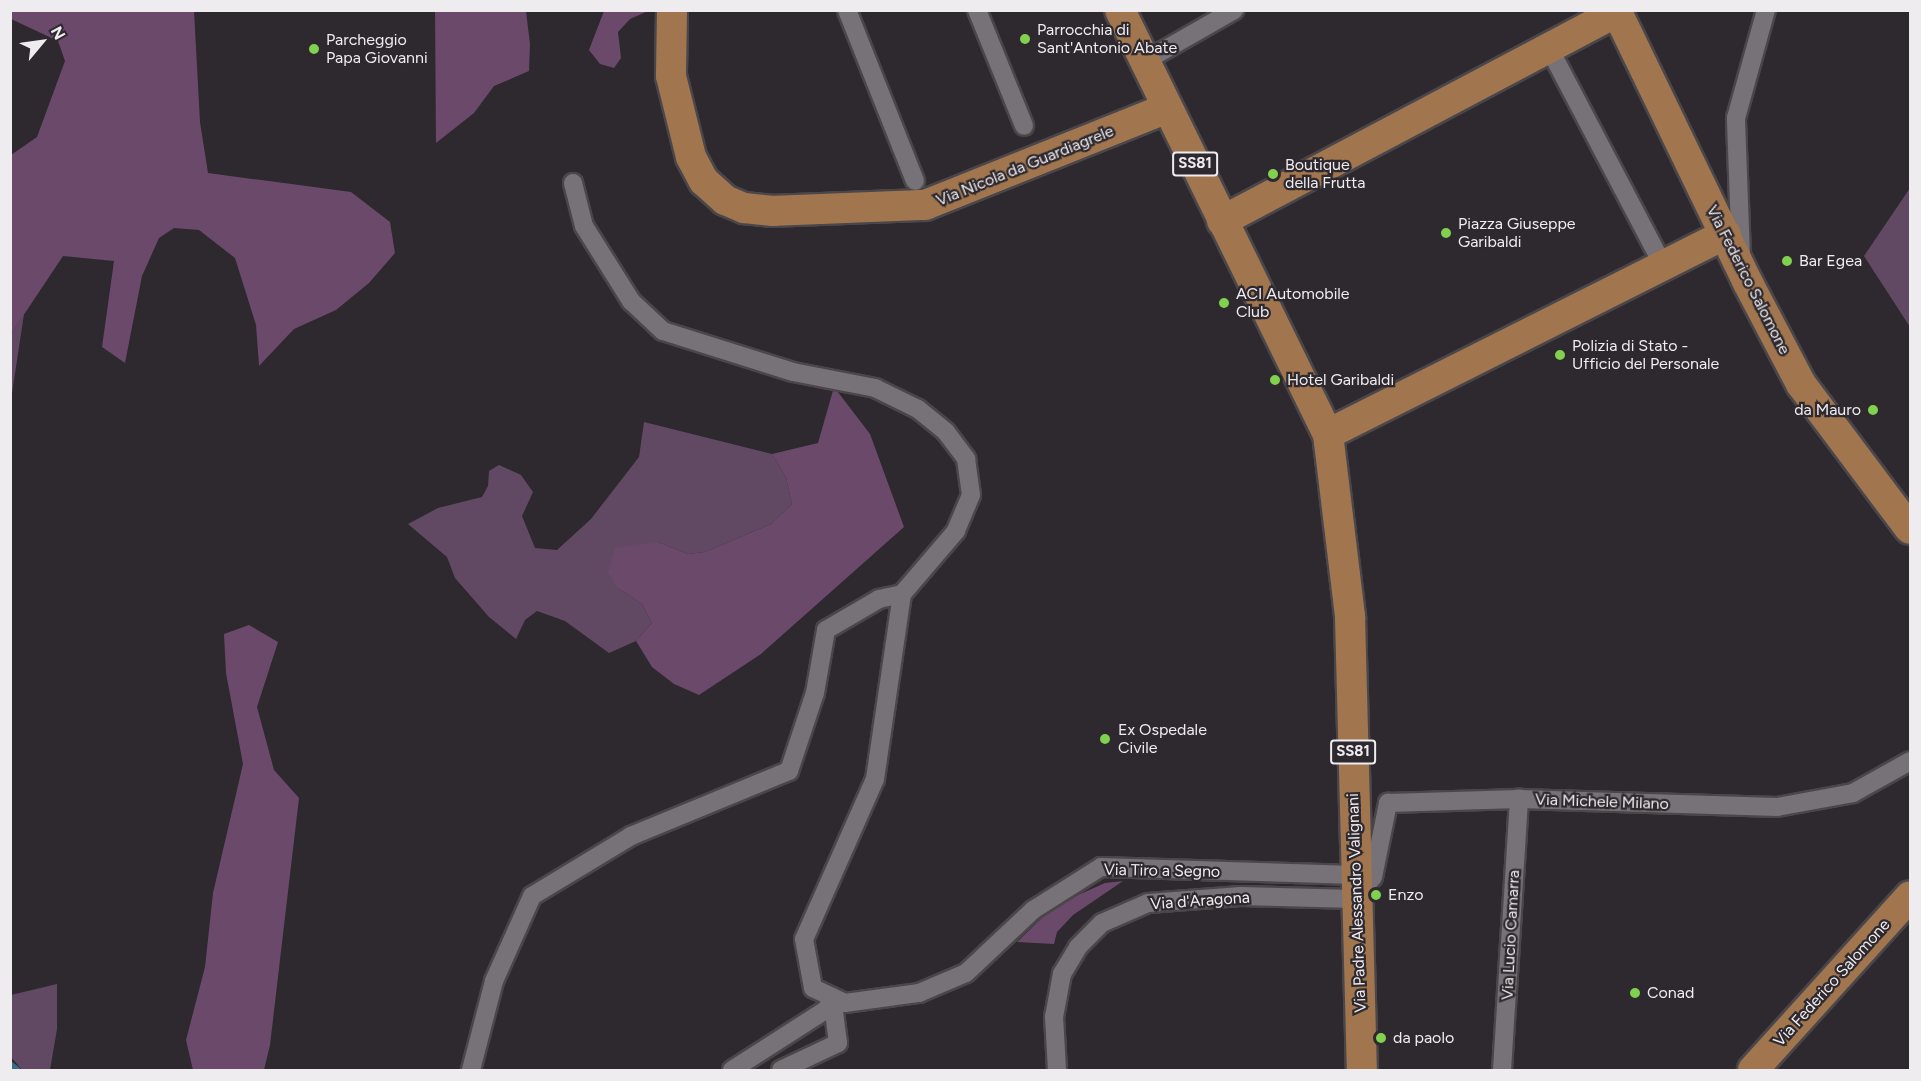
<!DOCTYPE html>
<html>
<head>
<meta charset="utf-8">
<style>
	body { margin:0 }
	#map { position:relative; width:1921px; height:1081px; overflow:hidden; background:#2e292e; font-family:Figtree,sans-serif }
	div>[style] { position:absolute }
	.green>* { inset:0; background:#624963 }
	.forest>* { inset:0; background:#6a496b }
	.stream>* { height:8px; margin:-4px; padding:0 4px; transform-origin:4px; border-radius:4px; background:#396b85 }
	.roads { filter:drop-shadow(2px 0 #4a464a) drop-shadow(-2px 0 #4a464a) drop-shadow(0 2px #4a464a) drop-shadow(0 -2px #4a464a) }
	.minor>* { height:18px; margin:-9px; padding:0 9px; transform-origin:9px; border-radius:9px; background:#777277 }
	.primary>* { height:30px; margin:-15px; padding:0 15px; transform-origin:15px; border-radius:15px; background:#a1764f }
	.dots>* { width:16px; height:16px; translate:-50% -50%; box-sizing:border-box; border:3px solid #2e292e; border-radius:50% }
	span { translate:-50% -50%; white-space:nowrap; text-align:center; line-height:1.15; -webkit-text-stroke:4.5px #2e292e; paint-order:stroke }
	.shield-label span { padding:2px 4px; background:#2e292e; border:2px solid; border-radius:4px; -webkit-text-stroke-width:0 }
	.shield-label { font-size:15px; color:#efecef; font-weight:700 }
	.poi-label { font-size:16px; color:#efecef }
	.left { translate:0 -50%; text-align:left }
	.right { translate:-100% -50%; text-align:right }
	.street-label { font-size:16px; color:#efecef }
	.frame { position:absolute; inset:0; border:12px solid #efecef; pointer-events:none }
	.north { position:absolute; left:12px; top:12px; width:60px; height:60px; -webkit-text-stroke:4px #2e292e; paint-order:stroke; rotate:61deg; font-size:16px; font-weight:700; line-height:24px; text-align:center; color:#efecef }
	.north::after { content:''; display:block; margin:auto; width:21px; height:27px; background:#efecef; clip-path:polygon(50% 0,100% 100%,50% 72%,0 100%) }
</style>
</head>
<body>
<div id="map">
	<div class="green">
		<div style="clip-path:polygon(1910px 188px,1910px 327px,1864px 256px)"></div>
		<div style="clip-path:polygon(24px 314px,11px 400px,11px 334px)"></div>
		<div style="clip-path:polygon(644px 422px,772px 454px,786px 477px,792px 504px,771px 524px,705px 552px,688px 554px,658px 542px,618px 588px,642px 604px,652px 623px,636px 641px,609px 653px,565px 621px,537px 611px,525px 620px,516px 639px,489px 617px,455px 578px,447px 557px,408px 524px,438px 508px,482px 497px,488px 486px,489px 471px,499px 465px,521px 475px,533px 492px,522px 516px,535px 548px,557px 550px,591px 519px,639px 457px)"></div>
		<div style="clip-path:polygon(57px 984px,57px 1029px,50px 1070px,22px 1070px,11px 1057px,11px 995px)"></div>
	</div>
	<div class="forest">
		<div style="clip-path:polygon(11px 10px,194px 11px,200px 122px,208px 173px,351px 192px,390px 222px,395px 253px,369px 283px,336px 310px,294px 329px,259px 366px,256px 325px,235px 258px,199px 230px,174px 228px,159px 238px,142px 276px,125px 363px,102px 347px,114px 261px,63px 256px,11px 334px,11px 155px,37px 137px,65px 61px,58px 41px,11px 19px)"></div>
		<div style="clip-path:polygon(435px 11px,526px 11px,530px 44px,529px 71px,494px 86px,474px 113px,436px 143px)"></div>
		<div style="clip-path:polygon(604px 11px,648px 11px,630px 19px,618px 32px,621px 58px,614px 68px,600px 64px,589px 50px)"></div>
		<div style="clip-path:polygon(834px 387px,870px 434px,904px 527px,761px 654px,699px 695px,674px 684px,652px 667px,636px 641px,652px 623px,642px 604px,618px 588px,608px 572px,615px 548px,658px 542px,688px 554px,705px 552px,771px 524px,792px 504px,786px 477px,772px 454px,818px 443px)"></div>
		<div style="clip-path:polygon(249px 625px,278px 642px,257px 707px,274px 770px,299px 798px,270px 1045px,264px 1070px,193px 1070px,186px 1040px,205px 967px,213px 893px,243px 764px,226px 673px,224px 634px)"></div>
		<div style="clip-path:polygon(1123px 881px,1073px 915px,1057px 932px,1054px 944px,1017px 942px,1046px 914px,1078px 895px,1105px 883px)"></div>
	</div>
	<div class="stream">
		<div style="left:10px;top:1065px;width:8px;rotate:40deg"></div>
	</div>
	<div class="roads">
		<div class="minor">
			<div style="left:847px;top:10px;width:184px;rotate:68.3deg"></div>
			<div style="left:977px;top:10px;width:125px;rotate:67.9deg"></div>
			<div style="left:1549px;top:48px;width:245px;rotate:62.3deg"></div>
			<div style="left:1145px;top:61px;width:103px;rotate:-29.8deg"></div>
			<div style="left:573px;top:183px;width:44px;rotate:75.7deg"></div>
			<div style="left:584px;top:226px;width:89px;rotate:57.9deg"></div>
			<div style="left:631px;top:301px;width:44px;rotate:43.2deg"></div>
			<div style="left:663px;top:331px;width:136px;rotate:17.5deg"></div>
			<div style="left:793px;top:372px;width:84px;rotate:11deg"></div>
			<div style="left:875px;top:388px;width:48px;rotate:26deg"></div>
			<div style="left:918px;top:409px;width:36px;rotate:39deg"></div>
			<div style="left:946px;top:432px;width:34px;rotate:53deg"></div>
			<div style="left:966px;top:459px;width:36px;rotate:82deg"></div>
			<div style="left:971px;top:495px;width:39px;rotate:113deg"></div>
			<div style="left:956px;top:531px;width:83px;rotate:130.6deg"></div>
			<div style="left:1741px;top:257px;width:139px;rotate:-92.1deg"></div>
			<div style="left:1736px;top:118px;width:112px;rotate:-74.5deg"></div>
			<div style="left:902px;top:594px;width:187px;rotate:98.3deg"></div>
			<div style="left:875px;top:779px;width:175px;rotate:113.9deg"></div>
			<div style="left:804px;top:939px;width:50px;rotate:79.6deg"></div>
			<div style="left:813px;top:988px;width:35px;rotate:25deg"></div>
			<div style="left:845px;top:1003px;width:75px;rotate:-7.7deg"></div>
			<div style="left:919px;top:993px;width:51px;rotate:-23.1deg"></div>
			<div style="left:966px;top:973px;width:92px;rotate:-43.2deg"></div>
			<div style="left:1033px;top:910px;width:80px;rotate:-32.3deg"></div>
			<div style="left:1101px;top:867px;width:254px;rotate:1.8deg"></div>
			<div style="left:471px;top:1070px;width:92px;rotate:-75.5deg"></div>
			<div style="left:494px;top:981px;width:93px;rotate:-65.9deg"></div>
			<div style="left:532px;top:896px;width:116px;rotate:-31.2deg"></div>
			<div style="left:631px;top:836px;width:171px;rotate:-22.4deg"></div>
			<div style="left:789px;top:771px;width:82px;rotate:-71.6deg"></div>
			<div style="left:815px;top:693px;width:64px;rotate:-80.1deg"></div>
			<div style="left:826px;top:630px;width:61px;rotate:-30.3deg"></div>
			<div style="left:879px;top:599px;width:24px;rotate:-12deg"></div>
			<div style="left:732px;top:1070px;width:113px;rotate:-32.7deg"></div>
			<div style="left:827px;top:1009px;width:13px;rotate:-67deg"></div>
			<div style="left:781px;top:1070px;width:63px;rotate:-25.3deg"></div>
			<div style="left:838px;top:1043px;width:46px;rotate:-97.4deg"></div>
			<div style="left:1057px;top:1070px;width:53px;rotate:-93.2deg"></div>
			<div style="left:1054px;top:1017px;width:44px;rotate:-79.5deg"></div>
			<div style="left:1062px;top:974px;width:31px;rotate:-59deg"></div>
			<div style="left:1078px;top:947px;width:34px;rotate:-45deg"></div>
			<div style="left:1102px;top:923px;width:50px;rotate:-23.5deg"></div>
			<div style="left:1148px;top:903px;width:93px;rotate:-4.3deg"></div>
			<div style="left:1241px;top:896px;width:114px;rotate:1.5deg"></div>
			<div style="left:1355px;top:899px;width:28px;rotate:-51deg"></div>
			<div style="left:1373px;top:877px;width:76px;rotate:-78.5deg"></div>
			<div style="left:1388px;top:803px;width:131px;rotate:-1.7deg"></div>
			<div style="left:1519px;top:799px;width:258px;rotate:1.8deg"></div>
			<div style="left:1777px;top:807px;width:77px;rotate:-10.4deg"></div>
			<div style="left:1853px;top:793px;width:65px;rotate:-29.3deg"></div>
			<div style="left:1502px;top:1070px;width:272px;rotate:-86.4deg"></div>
		</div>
		<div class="primary">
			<div style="left:672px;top:10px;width:66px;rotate:90.9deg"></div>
			<div style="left:671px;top:76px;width:83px;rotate:76.1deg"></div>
			<div style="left:691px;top:157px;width:27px;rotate:62deg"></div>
			<div style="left:704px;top:181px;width:28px;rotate:42deg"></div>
			<div style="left:725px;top:200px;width:21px;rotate:23deg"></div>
			<div style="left:744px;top:208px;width:29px;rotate:6deg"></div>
			<div style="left:773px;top:211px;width:152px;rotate:-2.3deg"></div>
			<div style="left:925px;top:205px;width:261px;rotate:-21.8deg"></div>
			<div style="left:1120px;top:10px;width:472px;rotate:63.9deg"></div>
			<div style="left:1328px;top:434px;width:184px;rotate:83.1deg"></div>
			<div style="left:1350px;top:617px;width:453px;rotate:88.5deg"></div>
			<div style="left:1222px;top:221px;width:447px;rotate:-27.9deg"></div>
			<div style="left:1617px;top:12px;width:301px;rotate:64.2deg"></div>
			<div style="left:1748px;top:283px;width:114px;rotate:62.3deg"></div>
			<div style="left:1801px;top:384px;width:181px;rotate:53.1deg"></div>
			<div style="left:1328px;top:434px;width:445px;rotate:-26.7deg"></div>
			<div style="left:1753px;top:1070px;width:234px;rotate:-47.9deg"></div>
		</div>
	</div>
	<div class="dots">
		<div style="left:1025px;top:39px;background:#82d04f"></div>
		<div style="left:314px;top:49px;background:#82d04f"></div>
		<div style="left:1273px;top:174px;background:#82d04f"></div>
		<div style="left:1446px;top:233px;background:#82d04f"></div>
		<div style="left:1787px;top:261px;background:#82d04f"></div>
		<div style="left:1224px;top:303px;background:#82d04f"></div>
		<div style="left:1560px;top:355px;background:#82d04f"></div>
		<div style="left:1275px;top:380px;background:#82d04f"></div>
		<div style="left:1873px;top:410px;background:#82d04f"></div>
		<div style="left:1105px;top:739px;background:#82d04f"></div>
		<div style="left:1376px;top:895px;background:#82d04f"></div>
		<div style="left:1635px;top:993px;background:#82d04f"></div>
		<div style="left:1381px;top:1038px;background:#82d04f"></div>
	</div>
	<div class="shield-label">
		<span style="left:1195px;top:164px">SS81</span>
		<span style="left:1353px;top:752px">SS81</span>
	</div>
	<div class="poi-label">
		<span class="left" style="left:1037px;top:39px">Parrocchia di<br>Sant'Antonio Abate</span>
		<span class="left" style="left:326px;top:49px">Parcheggio<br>Papa Giovanni</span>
		<span class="left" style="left:1285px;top:174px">Boutique<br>della Frutta</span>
		<span class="left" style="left:1458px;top:233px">Piazza Giuseppe<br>Garibaldi</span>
		<span class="left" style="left:1799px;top:261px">Bar Egea</span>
		<span class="left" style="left:1236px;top:303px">ACI Automobile<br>Club</span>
		<span class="left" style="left:1572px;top:355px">Polizia di Stato -<br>Ufficio del Personale</span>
		<span class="left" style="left:1287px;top:380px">Hotel Garibaldi</span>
		<span class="right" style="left:1861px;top:410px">da Mauro</span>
		<span class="left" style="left:1118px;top:739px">Ex Ospedale<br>Civile</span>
		<span class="left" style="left:1388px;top:895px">Enzo</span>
		<span class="left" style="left:1647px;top:993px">Conad</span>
		<span class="left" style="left:1393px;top:1038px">da paolo</span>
	</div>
	<div class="street-label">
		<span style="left:1025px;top:166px;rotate:-22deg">Via Nicola da Guardiagrele</span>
		<span style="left:1748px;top:280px;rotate:63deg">Via Federico Salomone</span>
		<span style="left:1602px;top:802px;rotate:2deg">Via Michele Milano</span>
		<span style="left:1162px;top:871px;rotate:1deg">Via Tiro a Segno</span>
		<span style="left:1200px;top:901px;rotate:-4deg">Via d'Aragona</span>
		<span style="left:1357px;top:903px;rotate:-92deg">Via Padre Alessandro Valignani</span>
		<span style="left:1511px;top:935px;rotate:-87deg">Via Lucio Camarra</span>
		<span style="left:1832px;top:983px;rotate:-48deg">Via Federico Salomone</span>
	</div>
	<div class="frame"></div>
	<div class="north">N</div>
</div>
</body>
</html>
